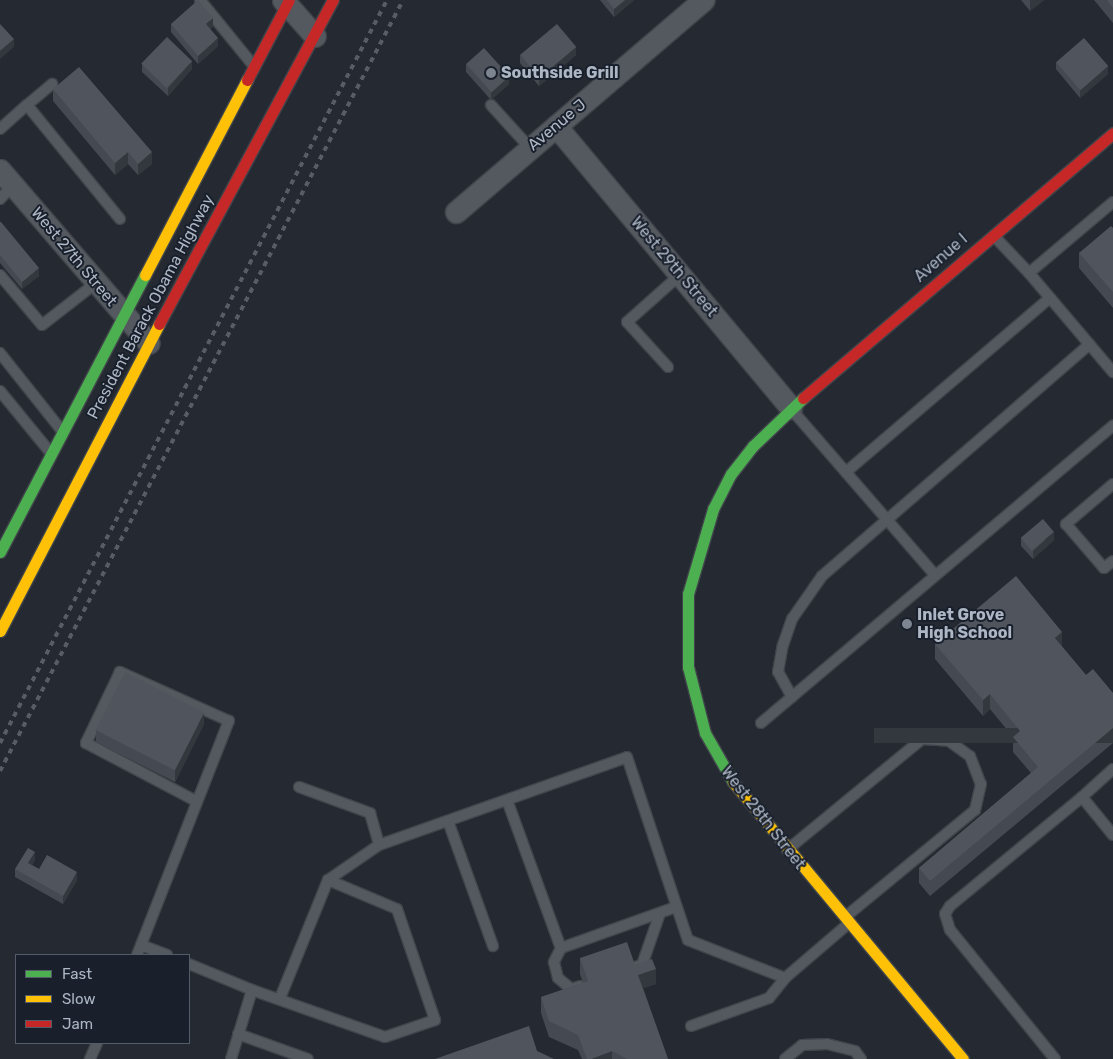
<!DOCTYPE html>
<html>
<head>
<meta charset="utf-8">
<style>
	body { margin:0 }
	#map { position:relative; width:1113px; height:1059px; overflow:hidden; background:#252a32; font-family:Rubik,sans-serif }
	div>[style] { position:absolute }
	.roads { filter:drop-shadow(1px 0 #41454b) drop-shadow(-1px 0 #41454b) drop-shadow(0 1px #41454b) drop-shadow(0 -1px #41454b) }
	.lane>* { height:10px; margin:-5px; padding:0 5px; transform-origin:5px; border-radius:5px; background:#545960 }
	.street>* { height:21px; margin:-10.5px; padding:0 10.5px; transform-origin:10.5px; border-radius:10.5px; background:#545960 }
	.fast>* { height:11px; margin:-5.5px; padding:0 5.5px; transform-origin:5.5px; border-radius:5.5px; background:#4caf50 }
	.slow>* { height:11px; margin:-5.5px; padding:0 5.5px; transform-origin:5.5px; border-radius:5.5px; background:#ffc107 }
	.jam>* { height:11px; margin:-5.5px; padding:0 5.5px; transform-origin:5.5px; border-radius:5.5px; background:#c62828 }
	.rail>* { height:4px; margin-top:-2px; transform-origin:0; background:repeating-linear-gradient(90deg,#585c64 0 5px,transparent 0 10px) }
	.wall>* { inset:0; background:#454951 }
	.shaded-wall>* { inset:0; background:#33383f; transform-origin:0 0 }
	.building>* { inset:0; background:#50555d; transform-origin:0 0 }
	.dots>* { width:14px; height:14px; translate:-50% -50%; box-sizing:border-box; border:2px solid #19202c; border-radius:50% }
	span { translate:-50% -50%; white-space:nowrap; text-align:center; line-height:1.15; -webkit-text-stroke:4px #19202c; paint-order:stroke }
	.poi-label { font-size:16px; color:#adb6c4; font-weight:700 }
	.left { translate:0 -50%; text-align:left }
	.street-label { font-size:16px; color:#adb6c4 }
	.legend { position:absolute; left:15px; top:954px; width:175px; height:90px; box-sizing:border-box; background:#19202c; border:1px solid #545c69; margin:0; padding:6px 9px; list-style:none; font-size:15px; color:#adb6c4 }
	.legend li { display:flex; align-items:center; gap:10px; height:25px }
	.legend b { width:25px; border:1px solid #545c69 }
</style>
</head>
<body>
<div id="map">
	<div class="roads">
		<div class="lane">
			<div style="left:200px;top:0;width:84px;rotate:50.8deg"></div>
			<div style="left:27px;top:105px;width:33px;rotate:-40deg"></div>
			<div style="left:491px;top:105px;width:58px;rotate:47.8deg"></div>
			<div style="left:0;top:129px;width:36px;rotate:-42deg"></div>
			<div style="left:27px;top:105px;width:147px;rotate:50.8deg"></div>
			<div style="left:0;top:199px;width:19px;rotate:-47deg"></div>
			<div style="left:994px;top:236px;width:51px;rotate:46.6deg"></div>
			<div style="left:1029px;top:273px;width:110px;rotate:-40.2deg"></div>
			<div style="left:1029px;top:273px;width:130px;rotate:49.7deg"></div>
			<div style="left:0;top:275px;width:65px;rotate:50deg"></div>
			<div style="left:42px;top:325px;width:68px;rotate:-37.9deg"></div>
			<div style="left:0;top:353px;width:100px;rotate:51.5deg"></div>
			<div style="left:668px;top:367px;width:61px;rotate:-132.3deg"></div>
			<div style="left:627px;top:322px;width:71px;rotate:-41.6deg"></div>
			<div style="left:0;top:391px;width:79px;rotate:50.7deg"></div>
			<div style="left:792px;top:410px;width:218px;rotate:49.1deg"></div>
			<div style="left:846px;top:472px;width:268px;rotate:-40.5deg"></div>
			<div style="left:1113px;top:484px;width:62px;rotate:139.6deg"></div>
			<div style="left:1066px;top:524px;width:58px;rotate:49.2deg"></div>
			<div style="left:1104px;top:568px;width:11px;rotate:-38deg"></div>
			<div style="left:792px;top:697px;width:29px;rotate:-119deg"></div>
			<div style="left:778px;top:672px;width:27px;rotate:-80deg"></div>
			<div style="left:783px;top:645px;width:28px;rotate:-71deg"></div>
			<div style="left:792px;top:619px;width:52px;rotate:-55.1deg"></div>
			<div style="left:822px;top:576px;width:354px;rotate:-40.9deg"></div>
			<div style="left:761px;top:723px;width:461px;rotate:-40.2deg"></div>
			<div style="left:1113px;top:769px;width:42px;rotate:137.9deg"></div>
			<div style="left:1082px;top:797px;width:49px;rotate:50.8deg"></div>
			<div style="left:299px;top:787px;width:76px;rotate:20.1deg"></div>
			<div style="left:370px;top:813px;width:33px;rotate:74deg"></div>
			<div style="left:507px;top:800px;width:158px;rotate:70deg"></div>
			<div style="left:561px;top:948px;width:122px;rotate:-19.6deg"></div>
			<div style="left:448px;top:821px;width:133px;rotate:70.2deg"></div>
			<div style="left:787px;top:850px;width:175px;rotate:-39.4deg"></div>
			<div style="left:922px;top:739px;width:27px;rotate:4deg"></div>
			<div style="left:949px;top:741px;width:26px;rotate:36deg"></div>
			<div style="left:970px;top:756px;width:30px;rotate:69deg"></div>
			<div style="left:981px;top:784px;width:27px;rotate:103deg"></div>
			<div style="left:975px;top:810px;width:168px;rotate:140.5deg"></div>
			<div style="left:328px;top:880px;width:62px;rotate:-34.5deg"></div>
			<div style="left:379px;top:845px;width:263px;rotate:-19.5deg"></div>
			<div style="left:627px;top:757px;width:193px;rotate:71.6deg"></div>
			<div style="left:688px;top:940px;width:104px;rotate:21.4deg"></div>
			<div style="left:141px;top:945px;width:241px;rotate:-68.6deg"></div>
			<div style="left:229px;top:721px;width:120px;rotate:-155.8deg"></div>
			<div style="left:120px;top:672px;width:79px;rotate:115.6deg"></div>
			<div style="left:86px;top:743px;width:124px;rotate:27.8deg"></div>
			<div style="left:561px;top:948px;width:16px;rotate:117deg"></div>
			<div style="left:554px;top:962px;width:16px;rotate:76deg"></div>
			<div style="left:558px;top:978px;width:17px;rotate:40deg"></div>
			<div style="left:571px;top:989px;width:10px;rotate:-17deg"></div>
			<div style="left:137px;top:955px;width:11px;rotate:-68deg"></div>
			<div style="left:141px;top:945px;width:28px;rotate:21deg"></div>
			<div style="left:189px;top:964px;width:68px;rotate:22.4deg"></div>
			<div style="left:252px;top:990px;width:72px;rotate:106.9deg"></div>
			<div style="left:632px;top:968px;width:10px;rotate:-17deg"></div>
			<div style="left:642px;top:965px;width:55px;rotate:-70.9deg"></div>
			<div style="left:252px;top:990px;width:141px;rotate:19.5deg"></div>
			<div style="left:385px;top:1037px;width:53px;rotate:-18.8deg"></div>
			<div style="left:435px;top:1020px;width:117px;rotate:-108.9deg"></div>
			<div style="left:397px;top:909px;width:75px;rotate:-157.2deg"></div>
			<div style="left:328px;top:880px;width:127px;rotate:112.1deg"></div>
			<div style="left:691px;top:1026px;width:83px;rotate:-19.7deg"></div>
			<div style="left:769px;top:998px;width:26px;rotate:-51deg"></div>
			<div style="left:785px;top:978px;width:83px;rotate:-40.6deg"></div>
			<div style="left:238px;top:1034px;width:74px;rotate:19.7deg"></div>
			<div style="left:90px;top:1059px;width:17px;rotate:-66deg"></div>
			<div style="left:785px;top:1059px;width:22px;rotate:-39deg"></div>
			<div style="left:802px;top:1045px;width:25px;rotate:-2deg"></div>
			<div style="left:827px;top:1044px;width:29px;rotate:14deg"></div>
			<div style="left:855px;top:1051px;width:10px;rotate:53deg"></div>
			<div style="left:1055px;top:1059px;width:166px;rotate:-129.1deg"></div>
			<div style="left:950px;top:930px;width:17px;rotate:-107deg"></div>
			<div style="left:945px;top:914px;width:9px;rotate:-58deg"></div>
			<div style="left:950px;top:906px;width:171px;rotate:-39.5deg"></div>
		</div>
		<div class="street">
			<div style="left:283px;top:0;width:48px;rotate:48.4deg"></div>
			<div style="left:556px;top:126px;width:367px;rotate:50.2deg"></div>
			<div style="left:0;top:170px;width:228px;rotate:49.3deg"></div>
			<div style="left:456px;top:212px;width:326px;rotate:-40.6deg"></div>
		</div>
		<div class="fast">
			<div style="left:0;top:552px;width:313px;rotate:-62.4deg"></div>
			<div style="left:733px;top:782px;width:56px;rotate:-119.7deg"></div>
			<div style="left:705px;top:733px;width:68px;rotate:-104.4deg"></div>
			<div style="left:688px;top:667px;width:73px;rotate:-90deg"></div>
			<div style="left:688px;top:594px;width:89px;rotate:-73.6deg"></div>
			<div style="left:713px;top:509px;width:39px;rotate:-63deg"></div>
			<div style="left:731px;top:474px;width:36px;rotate:-52deg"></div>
			<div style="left:753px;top:446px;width:69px;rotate:-43.8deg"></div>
		</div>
		<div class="slow">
			<div style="left:145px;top:275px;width:220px;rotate:-62.4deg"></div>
			<div style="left:0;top:631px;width:346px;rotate:-62.6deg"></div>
			<div style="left:733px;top:782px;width:360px;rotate:50.3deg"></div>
		</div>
		<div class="jam">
			<div style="left:247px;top:80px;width:90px;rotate:-62.3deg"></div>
			<div style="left:159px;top:324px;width:368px;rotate:-61.8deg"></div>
			<div style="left:803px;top:398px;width:408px;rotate:-40.5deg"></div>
		</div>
	</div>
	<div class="rail">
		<div style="left:0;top:743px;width:838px;rotate:-62.49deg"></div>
		<div style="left:0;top:771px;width:870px;rotate:-62.4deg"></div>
	</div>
	<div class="wall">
		<div style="clip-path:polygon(600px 0,634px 0,614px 17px)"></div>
		<div style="clip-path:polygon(1021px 0,1044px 0,1030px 11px)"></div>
		<div style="clip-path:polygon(1094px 0,1113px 0,1113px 23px)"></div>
		<div style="clip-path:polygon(171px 24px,213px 26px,210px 29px,218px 46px,198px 64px,171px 32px)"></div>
		<div style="clip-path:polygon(520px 55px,576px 55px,539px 86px,520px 63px)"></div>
		<div style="clip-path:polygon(1056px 62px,1108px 74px,1080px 98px,1056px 69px)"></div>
		<div style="clip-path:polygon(142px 64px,192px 69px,168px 96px,142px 72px)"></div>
		<div style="clip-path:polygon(466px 64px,509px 84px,491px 100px,466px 72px)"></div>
		<div style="clip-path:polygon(53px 89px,152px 164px,138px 175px,128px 164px,115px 175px,53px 101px)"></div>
		<div style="clip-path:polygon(0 222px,39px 276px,22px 289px,0 263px)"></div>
		<div style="clip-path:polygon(1113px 228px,1113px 308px,1079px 268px,1079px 253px)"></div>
		<div style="clip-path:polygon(1021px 538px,1054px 540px,1033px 559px,1021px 546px)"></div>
		<div style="clip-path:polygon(935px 644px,1062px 647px,1086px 675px,1113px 693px,1113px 743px,930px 896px,919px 883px,919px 868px,1031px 773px,1013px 752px,1013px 737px,990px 709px,983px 716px,935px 659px)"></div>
		<div style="clip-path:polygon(204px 724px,175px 782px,96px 742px,96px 730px)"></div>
		<div style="clip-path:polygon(35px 860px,32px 865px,39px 869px,77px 880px,63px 904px,15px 877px,15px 869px)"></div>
		<div style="clip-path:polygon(580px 958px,635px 965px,656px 984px,643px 988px,668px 1059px,582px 1059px,578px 1050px,549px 1037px,541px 1013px,541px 997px,583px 983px,580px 974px)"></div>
	</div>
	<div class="shaded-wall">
		<div style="clip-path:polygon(625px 0,634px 0,614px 17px,614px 9px)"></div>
		<div style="clip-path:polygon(1030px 0,1044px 0,1030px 11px)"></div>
		<div style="clip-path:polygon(213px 18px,213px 26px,206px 32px,206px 24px)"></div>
		<div style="clip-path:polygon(218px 38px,218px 46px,198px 64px,198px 56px)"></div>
		<div style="clip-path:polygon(14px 39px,14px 47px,0 59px,0 51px)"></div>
		<div style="clip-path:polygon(576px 47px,576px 55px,539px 86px,539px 78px)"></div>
		<div style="clip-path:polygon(192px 61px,192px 69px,168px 96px,168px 88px)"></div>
		<div style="clip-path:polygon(1108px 66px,1108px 74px,1080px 98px,1080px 90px)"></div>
		<div style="clip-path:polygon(509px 76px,509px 84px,491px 100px,491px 92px)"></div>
		<div style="clip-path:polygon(128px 152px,128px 164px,115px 175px,115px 163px)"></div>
		<div style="clip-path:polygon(152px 152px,152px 164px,138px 175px,138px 164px)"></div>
		<div style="clip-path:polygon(39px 268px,39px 276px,22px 289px,22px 282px)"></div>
		<div style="clip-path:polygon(1054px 532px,1054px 540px,1033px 559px,1033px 551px)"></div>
		<div style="clip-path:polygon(1062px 632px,1062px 647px,1055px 638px)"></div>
		<div style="clip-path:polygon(990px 694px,990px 709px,983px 716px,983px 700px)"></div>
		<div style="clip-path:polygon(204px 713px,204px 724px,175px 782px,175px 770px)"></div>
		<div style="left:1113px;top:728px;width:15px;height:239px;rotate:90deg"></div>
		<div style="clip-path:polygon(35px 852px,35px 860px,28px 871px,28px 863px)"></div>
		<div style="clip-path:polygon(77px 872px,77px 880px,63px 904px,63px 896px)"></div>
		<div style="clip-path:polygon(656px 969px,656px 984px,638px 990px,638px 975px)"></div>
		<div style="clip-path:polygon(612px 1051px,612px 1059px,591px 1059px)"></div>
	</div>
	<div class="building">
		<div style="clip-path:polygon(198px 0,213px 18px,206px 24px,218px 38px,198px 56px,171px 24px)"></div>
		<div style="clip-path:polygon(607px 0,625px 0,614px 9px)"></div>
		<div style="clip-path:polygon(1107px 0,1113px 0,1113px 8px)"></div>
		<div style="clip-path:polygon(0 24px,14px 39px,0 51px)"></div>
		<div style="left:557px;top:24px;width:30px;height:48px;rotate:50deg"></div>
		<div style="left:167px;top:37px;width:35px;height:37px;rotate:44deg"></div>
		<div style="left:1084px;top:38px;width:37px;height:37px;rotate:49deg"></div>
		<div style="left:484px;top:48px;width:38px;height:24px;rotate:48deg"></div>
		<div style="clip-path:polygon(79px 67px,152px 152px,138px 164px,128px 152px,115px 163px,53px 89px)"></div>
		<div style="clip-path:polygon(0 222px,1px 222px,39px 268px,22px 282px,0 255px)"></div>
		<div style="clip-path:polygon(1111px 226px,1113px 228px,1113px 292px,1079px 253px)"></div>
		<div style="left:1043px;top:519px;width:17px;height:29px;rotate:50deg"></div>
		<div style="clip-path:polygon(1016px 576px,1062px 632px,1055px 638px,1086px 675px,1093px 669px,1113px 693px,1113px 728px,930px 881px,919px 868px,1038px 767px,1013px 737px,1020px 731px,990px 694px,983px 700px,935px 644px)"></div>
		<div style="left:125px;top:672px;width:89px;height:65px;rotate:27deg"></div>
		<div style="clip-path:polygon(28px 848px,35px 852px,28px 863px,39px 869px,47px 855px,77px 872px,63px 896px,15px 869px)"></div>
		<div style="clip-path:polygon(627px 942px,635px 965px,652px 959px,656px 969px,638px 975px,668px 1059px,627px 1059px,612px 1051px,591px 1059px,587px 1059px,578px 1035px,549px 1021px,541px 997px,588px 981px,580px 958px)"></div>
		<div style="clip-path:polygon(529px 1026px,537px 1051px,554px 1059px,435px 1059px)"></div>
	</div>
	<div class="dots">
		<div style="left:491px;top:73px;background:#7d8591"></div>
		<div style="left:907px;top:624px;background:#7d8591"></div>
	</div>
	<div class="poi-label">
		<span class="left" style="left:501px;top:73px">Southside Grill</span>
		<span class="left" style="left:917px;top:624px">Inlet Grove<br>High School</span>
	</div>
	<div class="street-label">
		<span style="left:557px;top:125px;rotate:-40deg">Avenue J</span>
		<span style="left:74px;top:257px;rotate:50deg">West 27th Street</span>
		<span style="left:941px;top:258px;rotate:-41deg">Avenue I</span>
		<span style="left:674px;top:267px;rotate:50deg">West 29th Street</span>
		<span style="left:151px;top:307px;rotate:-62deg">President Barack Obama Highway</span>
		<span style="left:763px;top:818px;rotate:52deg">West 28th Street</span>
	</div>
	<ul class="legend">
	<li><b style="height:6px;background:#4caf50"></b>Fast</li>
	<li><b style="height:6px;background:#ffc107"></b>Slow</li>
	<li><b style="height:6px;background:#c62828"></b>Jam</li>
	</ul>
</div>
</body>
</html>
